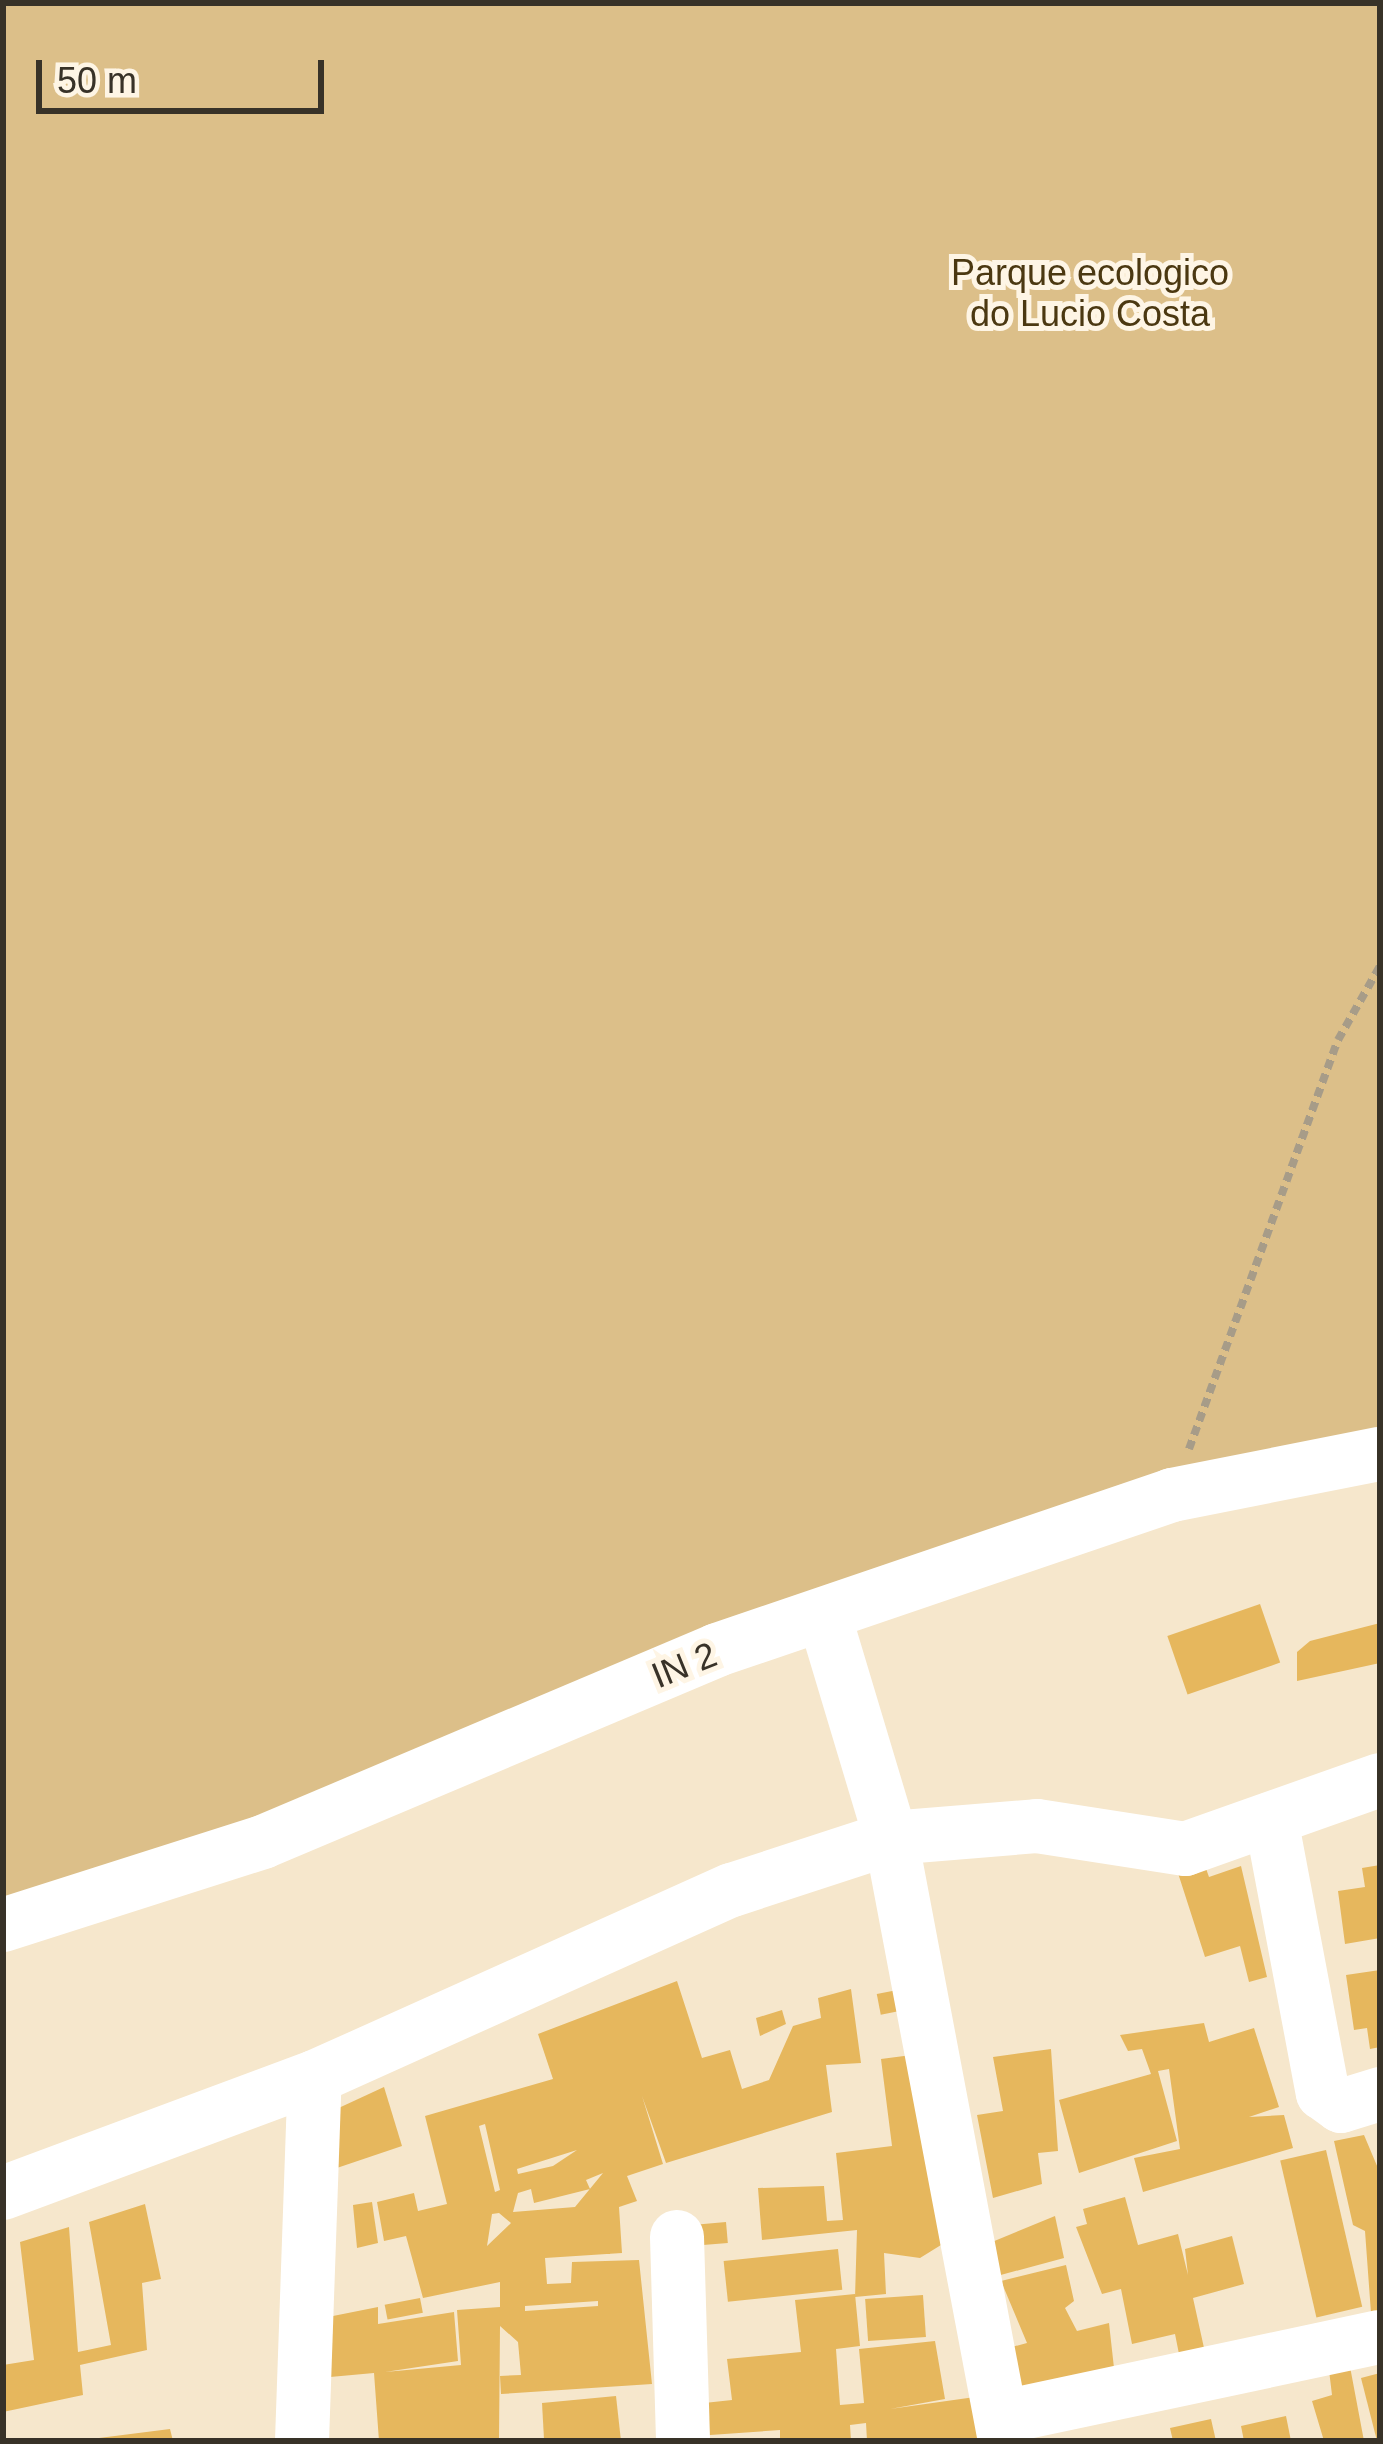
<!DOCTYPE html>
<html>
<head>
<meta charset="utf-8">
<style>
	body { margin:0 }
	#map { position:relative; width:1383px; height:2444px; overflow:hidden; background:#f6e7cc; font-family:Helvetica,sans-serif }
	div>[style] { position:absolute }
	.green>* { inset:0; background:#dcbf89 }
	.building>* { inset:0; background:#e6b75d; transform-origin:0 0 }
	.path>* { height:8px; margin-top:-4px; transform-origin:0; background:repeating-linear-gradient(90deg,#a79c88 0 9px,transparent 0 15px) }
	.minor>* { height:54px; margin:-27px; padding:0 27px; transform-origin:27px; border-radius:27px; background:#fff }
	span { translate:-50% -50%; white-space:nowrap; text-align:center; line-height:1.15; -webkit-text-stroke:10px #fef5e5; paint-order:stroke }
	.park-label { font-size:36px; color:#4b3811 }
	.street-label { font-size:36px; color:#383228 }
	.frame { position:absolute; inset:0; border:6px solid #383228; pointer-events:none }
	.scale { position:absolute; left:36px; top:60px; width:288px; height:54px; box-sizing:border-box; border:6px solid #383228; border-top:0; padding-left:15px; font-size:36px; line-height:42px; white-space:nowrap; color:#383228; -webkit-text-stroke:9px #fef5e5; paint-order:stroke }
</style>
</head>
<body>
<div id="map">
	<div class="green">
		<div style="clip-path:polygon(3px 3px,1380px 3px,1380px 1459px,1173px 1508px,3px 1925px)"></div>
	</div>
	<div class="building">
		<div style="left:1260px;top:1604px;width:62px;height:98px;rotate:71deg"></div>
		<div style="clip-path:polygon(1380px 1623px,1380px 1663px,1297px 1681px,1297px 1652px,1310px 1641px)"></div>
		<div style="clip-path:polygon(1203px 1860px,1209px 1877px,1241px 1866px,1267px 1977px,1249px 1982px,1240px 1946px,1205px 1957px,1177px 1870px)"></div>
		<div style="clip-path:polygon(1380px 1865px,1380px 1938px,1345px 1944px,1338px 1891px,1365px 1887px,1362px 1868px)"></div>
		<div style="clip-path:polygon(1380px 1970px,1380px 2047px,1370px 2049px,1367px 2028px,1354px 2030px,1346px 1975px)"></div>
		<div style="clip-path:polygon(evenodd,677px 1981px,702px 2058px,730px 2050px,742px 2089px,769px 2080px,793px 2026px,821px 2018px,818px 1998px,851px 1989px,861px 2063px,826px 2065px,832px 2112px,666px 2163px,642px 2096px,663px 2164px,627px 2176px,637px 2201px,619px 2207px,622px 2253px,545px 2258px,547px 2284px,571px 2283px,572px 2262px,639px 2260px,652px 2384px,501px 2394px,500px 2376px,521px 2375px,518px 2342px,500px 2326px,499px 2441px,379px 2441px,374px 2373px,319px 2378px,323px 2318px,378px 2307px,378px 2324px,454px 2312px,458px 2361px,385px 2372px,461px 2365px,457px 2310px,500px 2307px,500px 2282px,423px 2298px,406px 2236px,384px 2241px,377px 2202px,414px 2193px,418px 2211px,447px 2204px,425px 2116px,553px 2079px,538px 2034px,677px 1981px,485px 2124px,500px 2190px,495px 2192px,479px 2126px,485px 2124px,677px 1981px,577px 2150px,553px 2166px,518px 2174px,517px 2169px,577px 2150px,677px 1981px,603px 2173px,575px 2207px,513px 2212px,518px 2193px,531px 2189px,534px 2203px,590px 2189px,586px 2180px,603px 2173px,677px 1981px,499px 2213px,511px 2223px,487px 2246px,492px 2214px,499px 2213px,677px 1981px,598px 2301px,598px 2306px,525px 2311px,525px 2306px,598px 2301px)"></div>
		<div style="left:918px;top:1986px;width:21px;height:42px;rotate:79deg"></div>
		<div style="clip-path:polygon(782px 2010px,786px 2024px,760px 2036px,756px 2018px)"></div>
		<div style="clip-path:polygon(1204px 2023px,1209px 2042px,1254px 2028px,1279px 2107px,1249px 2117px,1284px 2115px,1293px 2148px,1143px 2192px,1134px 2158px,1180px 2149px,1169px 2069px,1158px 2071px,1177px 2141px,1079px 2173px,1059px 2100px,1151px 2074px,1142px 2049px,1128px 2051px,1120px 2035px)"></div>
		<div style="clip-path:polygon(1051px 2049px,1058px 2151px,1038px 2153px,1042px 2184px,993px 2198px,977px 2115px,1003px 2111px,993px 2057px)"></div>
		<div style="clip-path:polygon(927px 2053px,925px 2154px,941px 2245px,920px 2258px,884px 2253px,886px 2294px,855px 2297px,857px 2230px,762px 2240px,758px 2188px,824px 2186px,827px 2221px,843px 2220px,836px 2153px,892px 2146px,881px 2059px)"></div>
		<div style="clip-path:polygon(384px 2087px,402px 2146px,328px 2171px,330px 2112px)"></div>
		<div style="clip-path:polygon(1364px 2135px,1380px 2173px,1380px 2311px,1371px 2313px,1365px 2231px,1353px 2225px,1334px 2141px)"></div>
		<div style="left:1326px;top:2150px;width:161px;height:47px;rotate:77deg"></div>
		<div style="clip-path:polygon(1125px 2197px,1138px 2245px,1178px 2234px,1188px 2275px,1185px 2249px,1232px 2236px,1244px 2284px,1193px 2298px,1206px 2357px,1181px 2364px,1175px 2334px,1132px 2344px,1121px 2289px,1102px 2294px,1076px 2227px,1087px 2224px,1083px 2209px)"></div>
		<div style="clip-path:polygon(372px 2202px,378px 2243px,357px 2248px,353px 2205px)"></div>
		<div style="clip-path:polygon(145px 2204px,161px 2279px,142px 2283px,147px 2350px,80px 2365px,83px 2395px,3px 2412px,3px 2365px,34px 2360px,20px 2242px,69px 2227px,78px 2352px,111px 2345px,89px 2222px)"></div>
		<div style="clip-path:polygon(1055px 2216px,1064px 2258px,997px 2276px,992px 2242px)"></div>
		<div style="left:726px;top:2222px;width:21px;height:28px;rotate:85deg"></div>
		<div style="left:838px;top:2249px;width:41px;height:115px;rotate:84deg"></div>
		<div style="clip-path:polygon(1066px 2265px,1074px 2301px,1065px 2308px,1077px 2331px,1109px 2323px,1115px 2377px,1018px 2402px,1008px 2348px,1027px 2343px,1001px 2281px)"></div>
		<div style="clip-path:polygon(855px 2294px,860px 2346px,836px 2349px,840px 2405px,864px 2403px,859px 2349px,935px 2341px,945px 2399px,890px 2409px,975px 2397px,981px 2441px,867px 2441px,866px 2423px,850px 2425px,851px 2441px,780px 2441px,780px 2430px,696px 2436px,695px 2404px,732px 2400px,727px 2359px,801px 2352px,795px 2300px)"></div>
		<div style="left:923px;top:2295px;width:42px;height:58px;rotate:86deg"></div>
		<div style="left:420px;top:2298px;width:15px;height:36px;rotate:79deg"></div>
		<div style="clip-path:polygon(1348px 2356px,1364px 2441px,1324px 2441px,1312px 2401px,1332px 2395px,1328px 2362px)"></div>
		<div style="clip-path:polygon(1380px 2373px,1380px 2441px,1377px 2441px,1361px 2378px)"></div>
		<div style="clip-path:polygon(616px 2396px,621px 2441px,544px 2439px,542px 2403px)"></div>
		<div style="clip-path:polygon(1286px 2416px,1291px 2441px,1244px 2441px,1241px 2426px)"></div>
		<div style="clip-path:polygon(1211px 2419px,1216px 2441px,1173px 2441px,1170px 2428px)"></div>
		<div style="clip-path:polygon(170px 2429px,173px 2441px,99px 2441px,99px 2438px)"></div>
	</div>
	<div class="path">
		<div style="left:1189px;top:1449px;width:435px;rotate:-70deg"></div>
		<div style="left:1338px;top:1040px;width:85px;rotate:-60.4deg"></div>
	</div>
	<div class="minor">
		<div style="left:824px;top:1615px;width:233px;rotate:73.3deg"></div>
		<div style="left:891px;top:1838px;width:614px;rotate:79.29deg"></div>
		<div style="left:1271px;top:1819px;width:279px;rotate:79.3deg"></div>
		<div style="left:1323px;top:2093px;width:22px;rotate:36deg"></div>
		<div style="left:1341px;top:2106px;width:41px;rotate:-17.1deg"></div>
		<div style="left:3px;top:1925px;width:273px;rotate:-17.7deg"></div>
		<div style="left:263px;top:1842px;width:493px;rotate:-22.9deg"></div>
		<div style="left:717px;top:1650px;width:481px;rotate:-18.8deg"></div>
		<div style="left:1172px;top:1495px;width:212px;rotate:-11.2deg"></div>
		<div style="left:3px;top:2193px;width:333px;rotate:-20.4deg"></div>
		<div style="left:315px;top:2077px;width:457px;rotate:-24.2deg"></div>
		<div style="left:732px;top:1890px;width:167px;rotate:-18.1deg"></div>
		<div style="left:891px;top:1838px;width:146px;rotate:-4.7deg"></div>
		<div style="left:1037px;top:1826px;width:150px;rotate:8.8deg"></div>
		<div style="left:1185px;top:1849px;width:207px;rotate:-19.5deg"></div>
		<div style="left:677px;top:2237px;width:204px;rotate:88.3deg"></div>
		<div style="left:1003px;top:2417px;width:385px;rotate:-12deg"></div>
		<div style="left:302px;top:2441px;width:364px;rotate:-88deg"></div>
	</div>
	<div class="park-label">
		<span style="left:1090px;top:293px">Parque ecologico<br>do Lucio Costa</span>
	</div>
	<div class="street-label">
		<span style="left:684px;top:1665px;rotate:-22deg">IN 2</span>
	</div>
	<div class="frame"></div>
	<div class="scale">50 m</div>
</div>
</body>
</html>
